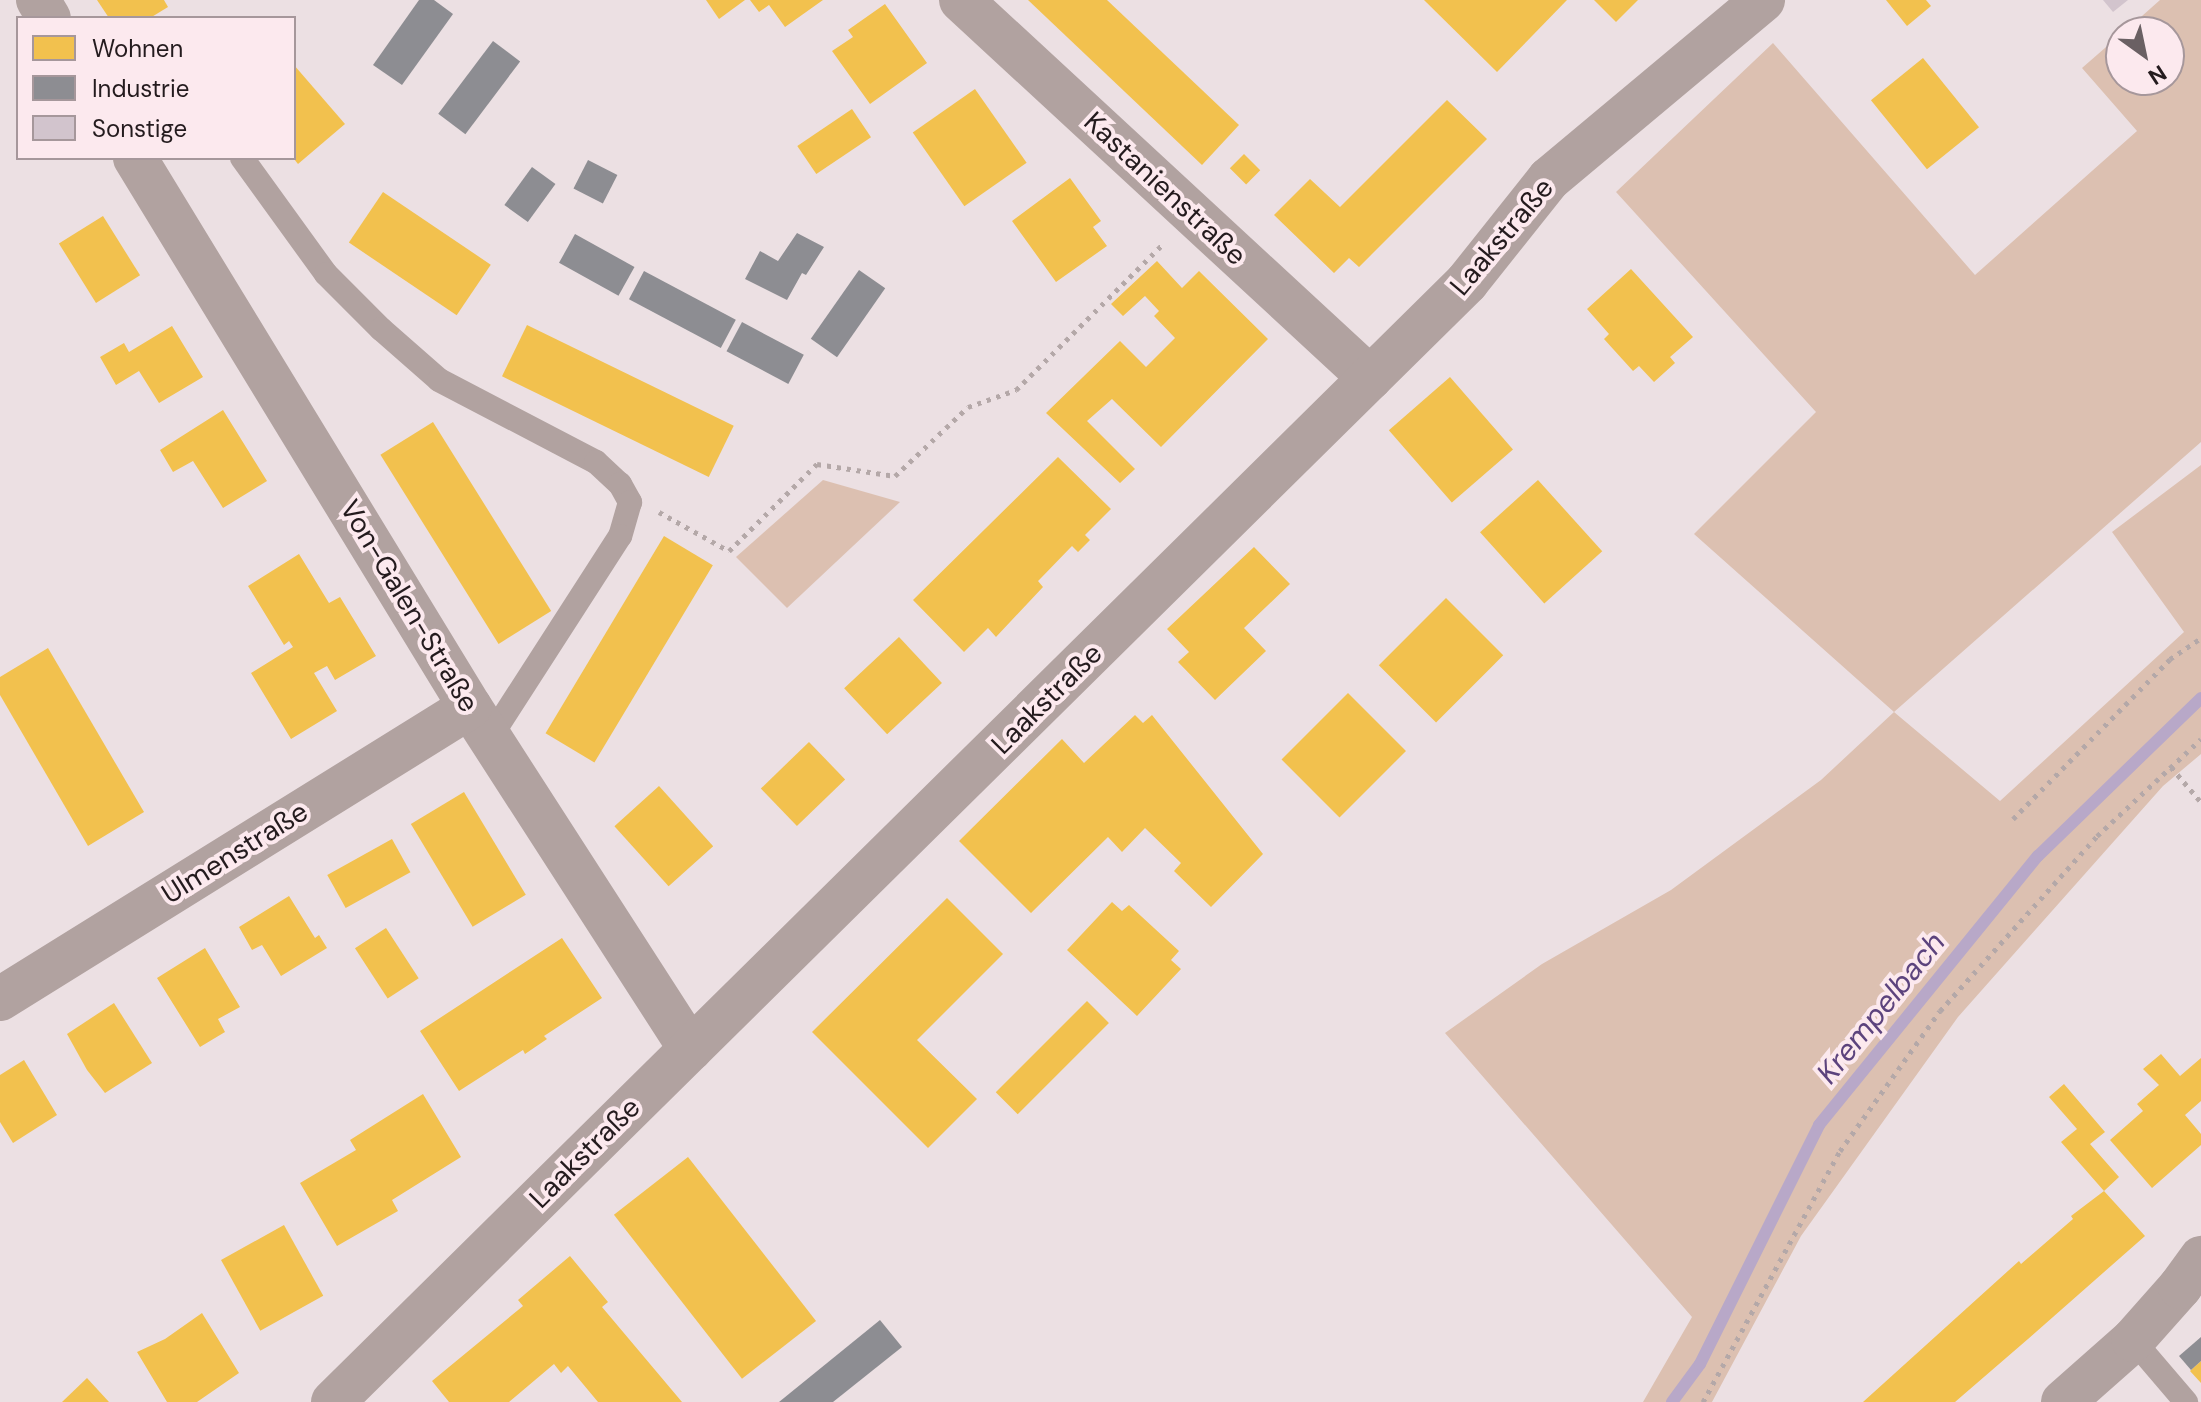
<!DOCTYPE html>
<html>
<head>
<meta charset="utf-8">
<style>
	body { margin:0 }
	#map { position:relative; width:2201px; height:1402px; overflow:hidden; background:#ece0e3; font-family:"DM Sans",sans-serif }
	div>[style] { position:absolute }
	.green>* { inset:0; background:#dcc0b1 }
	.homes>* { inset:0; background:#f2c14e; transform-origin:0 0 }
	.industry>* { inset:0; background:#8d8d92; transform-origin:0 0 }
	.stream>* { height:12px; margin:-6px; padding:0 6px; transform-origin:6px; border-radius:6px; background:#b8a8c8 }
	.building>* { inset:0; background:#d2c4cd }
	.path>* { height:5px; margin-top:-2.5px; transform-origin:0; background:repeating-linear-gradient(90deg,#b4a8a8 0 4px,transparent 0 10px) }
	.service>* { height:24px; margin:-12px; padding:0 12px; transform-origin:12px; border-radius:12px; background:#b1a2a0 }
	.minor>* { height:44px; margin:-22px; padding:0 22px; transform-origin:22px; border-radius:22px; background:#b1a2a0 }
	.tertiary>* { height:44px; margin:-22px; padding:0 22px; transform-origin:22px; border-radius:22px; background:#b1a2a0 }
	span { translate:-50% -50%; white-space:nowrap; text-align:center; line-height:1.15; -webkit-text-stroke:8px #fce9ee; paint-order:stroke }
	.street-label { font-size:28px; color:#241b1e }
	.water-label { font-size:30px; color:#5c437d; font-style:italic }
	.legend { position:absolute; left:16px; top:16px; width:280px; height:144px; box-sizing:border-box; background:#fce9ee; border:2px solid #a6979b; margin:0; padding:10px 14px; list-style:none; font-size:24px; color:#241b1e }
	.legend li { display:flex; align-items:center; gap:16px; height:40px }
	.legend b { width:40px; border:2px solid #a6979b }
	.north { position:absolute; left:2105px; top:16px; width:80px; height:80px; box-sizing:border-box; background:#fce9ee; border:2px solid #a6979b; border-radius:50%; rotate:147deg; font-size:22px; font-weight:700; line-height:32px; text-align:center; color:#241b1e }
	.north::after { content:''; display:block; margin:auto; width:28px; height:36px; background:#6a6063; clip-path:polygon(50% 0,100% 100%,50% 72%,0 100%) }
</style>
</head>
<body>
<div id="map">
	<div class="green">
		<div style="clip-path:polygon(2160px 0,2201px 0,2201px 442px,1894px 712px,2000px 801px,2184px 632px,2112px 532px,2201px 465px,2201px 754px,2163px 786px,1958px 1017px,1801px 1236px,1712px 1402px,1643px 1402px,1692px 1317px,1445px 1033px,1542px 964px,1671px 890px,1821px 780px,1894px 712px,1694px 534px,1816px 412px,1616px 192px,1773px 43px,1975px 275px,2137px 131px,2082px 68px,2121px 34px,2121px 80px,2169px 80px,2169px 32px,2124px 32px)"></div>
		<div style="clip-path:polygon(823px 480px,900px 502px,787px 608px,736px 557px)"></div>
	</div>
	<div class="homes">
		<div style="clip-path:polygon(97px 0,164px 0,168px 7px,150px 18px,109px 18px)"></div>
		<div style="clip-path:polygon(706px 0,745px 0,719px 19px)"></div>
		<div style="clip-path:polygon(750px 0,823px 0,785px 27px,769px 5px,759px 12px)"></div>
		<div style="clip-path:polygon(1028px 0,1107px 0,1239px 125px,1202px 165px)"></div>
		<div style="clip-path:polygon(1424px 0,1567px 0,1497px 72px)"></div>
		<div style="clip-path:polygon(1594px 0,1638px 0,1616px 22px)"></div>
		<div style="clip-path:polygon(1886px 0,1926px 0,1931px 6px,1907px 26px)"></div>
		<div style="clip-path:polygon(885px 4px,927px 63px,870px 104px,832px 51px,853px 37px,848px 30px)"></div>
		<div style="left:1923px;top:58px;width:89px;height:67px;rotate:51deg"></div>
		<div style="clip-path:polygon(294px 65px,345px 124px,298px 164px,294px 159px)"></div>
		<div style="left:975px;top:89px;width:90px;height:76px;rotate:55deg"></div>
		<div style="clip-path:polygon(1447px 100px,1487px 139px,1359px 267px,1349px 258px,1334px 273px,1274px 215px,1310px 179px,1340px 207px)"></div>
		<div style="left:852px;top:109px;width:34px;height:66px;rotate:56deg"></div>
		<div style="left:1244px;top:154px;width:23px;height:20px;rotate:45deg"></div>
		<div style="clip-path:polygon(1070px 178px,1101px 221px,1093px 227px,1107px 246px,1056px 282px,1012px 221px)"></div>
		<div style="left:383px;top:192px;width:130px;height:61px;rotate:34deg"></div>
		<div style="left:103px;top:216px;width:70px;height:52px;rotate:58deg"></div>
		<div style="clip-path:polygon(1157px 261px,1182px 288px,1199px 271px,1268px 339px,1161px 447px,1112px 399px,1087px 421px,1135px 469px,1120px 483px,1046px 413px,1120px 341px,1146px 367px,1175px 338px,1154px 316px,1159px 311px,1145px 296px,1123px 316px,1111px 304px)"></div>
		<div style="clip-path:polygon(1631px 269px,1693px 337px,1670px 357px,1675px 363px,1654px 382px,1639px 366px,1633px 371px,1604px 339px,1609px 334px,1587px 309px)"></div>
		<div style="left:527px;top:325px;width:230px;height:57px;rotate:26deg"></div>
		<div style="clip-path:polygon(172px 326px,203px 377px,159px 403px,139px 371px,116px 385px,100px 357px,124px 343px,129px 352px)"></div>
		<div style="left:1450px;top:377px;width:96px;height:81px;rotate:49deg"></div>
		<div style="clip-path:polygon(223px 410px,267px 481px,223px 508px,193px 461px,173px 472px,160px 450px)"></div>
		<div style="left:433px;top:422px;width:223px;height:62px;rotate:58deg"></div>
		<div style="clip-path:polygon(1058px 457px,1111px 509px,1085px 535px,1090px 540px,1078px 552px,1072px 546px,1041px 578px,1038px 581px,1043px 587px,996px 637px,988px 628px,964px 652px,913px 600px)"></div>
		<div style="left:1538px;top:480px;width:96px;height:78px;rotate:48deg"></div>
		<div style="left:664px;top:536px;width:57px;height:230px;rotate:31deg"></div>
		<div style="clip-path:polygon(1254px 547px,1290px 584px,1244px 628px,1266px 651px,1215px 700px,1178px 662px,1189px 652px,1167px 629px)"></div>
		<div style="clip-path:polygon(299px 554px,329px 603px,340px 597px,376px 656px,335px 680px,327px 666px,314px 673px,337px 711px,291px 739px,251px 673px,293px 647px,289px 641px,284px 645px,248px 586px)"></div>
		<div style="left:1446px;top:598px;width:81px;height:95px;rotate:45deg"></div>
		<div style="left:899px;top:637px;width:63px;height:75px;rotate:47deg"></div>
		<div style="clip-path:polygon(48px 648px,144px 812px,88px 846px,0 695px,0 677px)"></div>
		<div style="left:1348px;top:693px;width:82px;height:94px;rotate:45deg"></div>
		<div style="clip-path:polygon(1135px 715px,1143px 723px,1152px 715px,1263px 854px,1211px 907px,1174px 871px,1181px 863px,1145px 828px,1122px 852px,1108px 837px,1031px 913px,959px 841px,1062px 739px,1084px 763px)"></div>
		<div style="left:809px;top:742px;width:52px;height:67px;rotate:46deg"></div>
		<div style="left:659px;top:786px;width:81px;height:60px;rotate:48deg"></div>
		<div style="left:464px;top:792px;width:120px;height:62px;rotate:59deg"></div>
		<div style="left:392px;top:839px;width:38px;height:74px;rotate:61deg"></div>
		<div style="clip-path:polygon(289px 896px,315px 938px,319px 935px,327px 948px,281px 976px,262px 945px,252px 950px,239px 927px)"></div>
		<div style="clip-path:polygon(947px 898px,1003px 954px,917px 1040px,977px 1099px,928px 1148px,812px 1032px)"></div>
		<div style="clip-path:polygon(1112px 902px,1122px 911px,1129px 905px,1179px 951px,1171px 960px,1181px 969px,1137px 1016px,1067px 950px)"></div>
		<div style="left:386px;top:928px;width:60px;height:37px;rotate:57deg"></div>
		<div style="clip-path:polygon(562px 938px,602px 998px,544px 1036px,547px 1039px,525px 1054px,523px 1050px,459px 1091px,420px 1031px)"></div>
		<div style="clip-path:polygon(205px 948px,240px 1007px,218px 1019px,225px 1032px,200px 1047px,157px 978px)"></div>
		<div style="left:1087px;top:1001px;width:31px;height:129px;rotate:45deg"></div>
		<div style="clip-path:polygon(114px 1003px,152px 1063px,105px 1093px,87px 1070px,67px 1034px)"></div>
		<div style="clip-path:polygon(2161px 1054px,2180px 1076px,2201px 1058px,2201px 1101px,2185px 1115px,2201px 1134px,2201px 1145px,2152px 1188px,2110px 1140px,2143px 1111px,2137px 1104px,2159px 1085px,2143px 1069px)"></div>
		<div style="clip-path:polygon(24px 1060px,57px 1115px,13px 1143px,0 1122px,0 1075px)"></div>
		<div style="clip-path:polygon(2064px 1084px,2105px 1132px,2090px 1144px,2119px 1177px,2104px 1191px,2061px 1142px,2077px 1129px,2049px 1097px)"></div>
		<div style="clip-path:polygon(423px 1094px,461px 1157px,392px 1200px,398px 1211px,337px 1246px,300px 1183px,356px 1150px,350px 1140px)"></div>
		<div style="left:688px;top:1157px;width:208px;height:94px;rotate:52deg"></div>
		<div style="clip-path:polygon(2104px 1191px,2145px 1236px,2028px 1339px,1955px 1402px,1863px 1402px,2019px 1261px,2021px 1264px,2073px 1219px,2071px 1216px)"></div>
		<div style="left:284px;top:1225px;width:81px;height:72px;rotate:61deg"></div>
		<div style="clip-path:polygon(570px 1256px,608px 1302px,602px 1307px,682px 1402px,598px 1402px,568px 1366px,561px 1373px,554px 1364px,509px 1402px,449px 1402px,432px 1381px,523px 1306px,518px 1300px)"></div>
		<div style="clip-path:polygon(202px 1313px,239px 1373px,197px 1402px,167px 1402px,137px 1352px,165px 1339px)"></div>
		<div style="clip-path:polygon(2201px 1361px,2201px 1383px,2190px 1371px)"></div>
		<div style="clip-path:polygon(87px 1378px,109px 1402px,62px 1402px)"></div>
	</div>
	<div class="industry">
		<div style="clip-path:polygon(419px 0,434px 0,453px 14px,402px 85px,373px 65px)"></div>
		<div style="left:493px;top:41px;width:34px;height:91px;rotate:37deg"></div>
		<div style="left:588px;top:160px;width:33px;height:32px;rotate:27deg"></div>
		<div style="left:532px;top:167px;width:29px;height:47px;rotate:36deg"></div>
		<div style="clip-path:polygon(797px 233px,824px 247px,806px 275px,802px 273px,787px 300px,745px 279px,760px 251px,778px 261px)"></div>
		<div style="left:575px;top:234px;width:68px;height:33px;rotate:29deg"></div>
		<div style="left:859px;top:270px;width:32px;height:84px;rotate:35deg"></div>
		<div style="left:644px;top:271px;width:104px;height:32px;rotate:28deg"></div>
		<div style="left:742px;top:322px;width:70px;height:33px;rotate:28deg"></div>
		<div style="clip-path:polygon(880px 1320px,902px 1347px,833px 1402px,779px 1402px)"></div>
		<div style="clip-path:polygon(2201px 1337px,2201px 1361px,2191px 1370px,2179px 1356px)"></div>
	</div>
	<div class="stream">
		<div style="left:1672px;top:1402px;width:47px;rotate:-53.6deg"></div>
		<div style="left:1700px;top:1364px;width:267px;rotate:-63.5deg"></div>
		<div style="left:1819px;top:1125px;width:347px;rotate:-50.9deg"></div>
		<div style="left:2038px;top:856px;width:227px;rotate:-44.1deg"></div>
	</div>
	<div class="building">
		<div style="clip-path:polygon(2103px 0,2128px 0,2113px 12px)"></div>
	</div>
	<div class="path">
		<div style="left:659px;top:512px;width:80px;rotate:29.1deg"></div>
		<div style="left:729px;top:551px;width:124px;rotate:-44.7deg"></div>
		<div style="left:817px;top:464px;width:79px;rotate:8.7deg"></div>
		<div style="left:895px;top:476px;width:100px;rotate:-43.4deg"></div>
		<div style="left:968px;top:407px;width:51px;rotate:-19.5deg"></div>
		<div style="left:1016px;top:390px;width:207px;rotate:-44.8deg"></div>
		<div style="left:2171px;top:767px;width:46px;rotate:49.4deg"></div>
		<div style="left:2013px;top:819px;width:224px;rotate:-45.5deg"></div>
		<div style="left:2170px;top:659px;width:37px;rotate:-34deg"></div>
		<div style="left:1703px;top:1402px;width:286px;rotate:-61.4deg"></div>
		<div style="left:1840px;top:1151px;width:172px;rotate:-54.5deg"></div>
		<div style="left:1940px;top:1011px;width:235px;rotate:-48.1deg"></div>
		<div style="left:2097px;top:836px;width:142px;rotate:-43deg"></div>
	</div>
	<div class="service">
		<div style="left:242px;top:158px;width:143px;rotate:54.1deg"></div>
		<div style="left:326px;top:274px;width:78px;rotate:45deg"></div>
		<div style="left:381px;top:329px;width:77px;rotate:41.3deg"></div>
		<div style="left:439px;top:380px;width:177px;rotate:27.6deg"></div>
		<div style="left:596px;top:462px;width:33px;rotate:43deg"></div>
		<div style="left:620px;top:484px;width:21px;rotate:61deg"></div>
		<div style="left:630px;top:502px;width:35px;rotate:106deg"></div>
		<div style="left:620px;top:536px;width:240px;rotate:122.8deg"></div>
		<div style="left:2133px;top:1340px;width:82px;rotate:49.5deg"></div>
	</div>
	<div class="minor">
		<div style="left:38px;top:0;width:21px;rotate:59deg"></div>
		<div style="left:961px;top:0;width:557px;rotate:42.74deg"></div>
		<div style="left:135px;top:158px;width:643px;rotate:58.61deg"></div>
		<div style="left:470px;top:707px;width:407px;rotate:57.2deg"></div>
		<div style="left:0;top:999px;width:553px;rotate:-31.85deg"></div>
		<div style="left:2063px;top:1402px;width:94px;rotate:-41.5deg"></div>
		<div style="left:2133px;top:1340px;width:71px;rotate:-48.4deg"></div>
		<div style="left:2180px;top:1287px;width:36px;rotate:-54deg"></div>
	</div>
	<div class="tertiary">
		<div style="left:333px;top:1402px;width:1594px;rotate:-44.64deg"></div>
		<div style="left:1467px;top:282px;width:132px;rotate:-51.5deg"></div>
		<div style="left:1549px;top:179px;width:279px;rotate:-39.9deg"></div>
	</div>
	<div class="street-label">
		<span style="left:1165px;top:189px;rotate:43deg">Kastanienstraße</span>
		<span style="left:1502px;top:237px;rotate:-50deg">Laakstraße</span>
		<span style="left:409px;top:606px;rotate:59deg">Von-Galen-Straße</span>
		<span style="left:1047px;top:699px;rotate:-45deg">Laakstraße</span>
		<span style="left:235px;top:853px;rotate:-32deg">Ulmenstraße</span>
		<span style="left:585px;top:1153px;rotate:-45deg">Laakstraße</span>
	</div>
	<div class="water-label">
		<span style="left:1881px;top:1008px;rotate:-51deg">Krempelbach</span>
	</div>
	<ul class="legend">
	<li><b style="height:22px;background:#f2c14e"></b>Wohnen</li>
	<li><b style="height:22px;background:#8d8d92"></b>Industrie</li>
	<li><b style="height:22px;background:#d2c4cd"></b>Sonstige</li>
	</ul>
	<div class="north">N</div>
</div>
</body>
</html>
